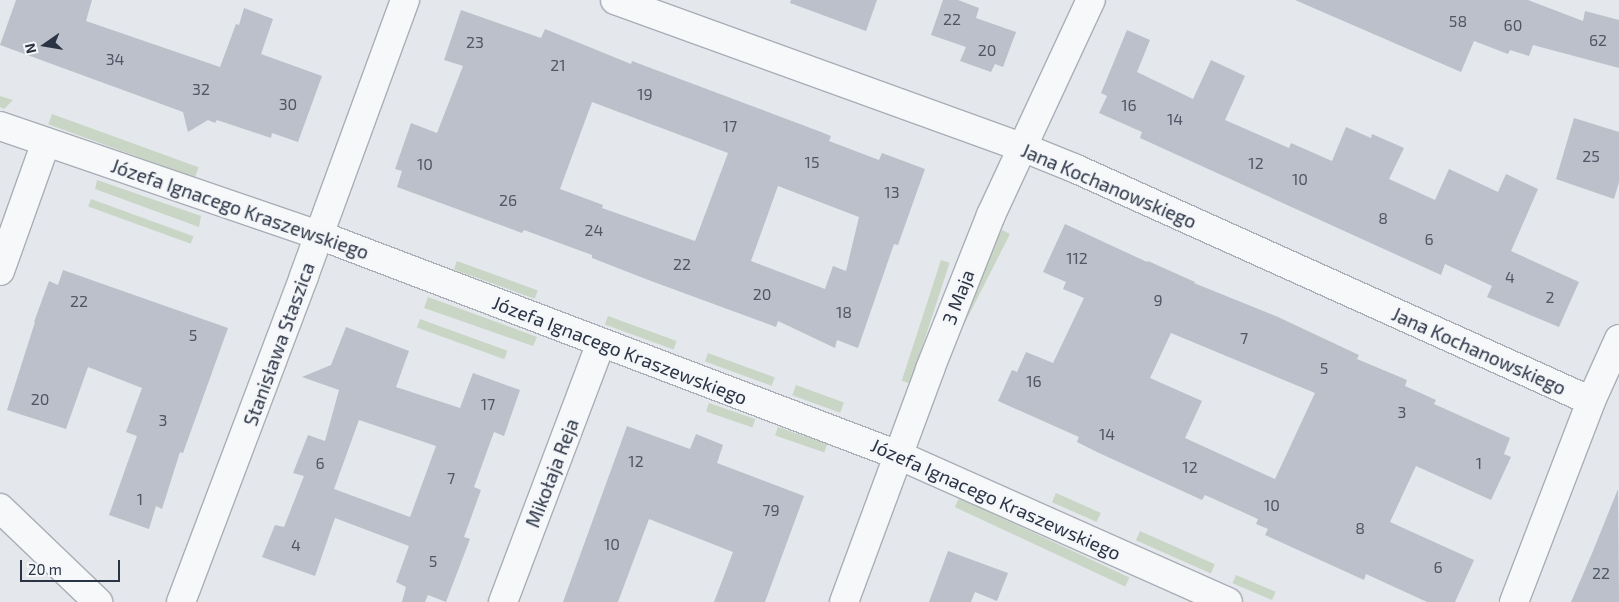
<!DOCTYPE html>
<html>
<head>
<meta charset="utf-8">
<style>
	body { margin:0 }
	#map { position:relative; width:1619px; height:602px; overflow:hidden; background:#e4e7ec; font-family:"Exo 2",sans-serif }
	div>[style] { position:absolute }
	.green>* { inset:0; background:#c9d6c5; transform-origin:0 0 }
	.building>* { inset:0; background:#bbc0ca }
	.roads { filter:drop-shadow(1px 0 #a9aeb7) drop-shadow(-1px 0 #a9aeb7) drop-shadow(0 1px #a9aeb7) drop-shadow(0 -1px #a9aeb7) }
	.street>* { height:28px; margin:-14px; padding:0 14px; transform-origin:14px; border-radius:14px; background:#f7f8fa }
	span { translate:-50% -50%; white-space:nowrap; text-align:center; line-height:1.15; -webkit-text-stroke:4.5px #f4f6f9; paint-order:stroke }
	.number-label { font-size:16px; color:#4f5766 }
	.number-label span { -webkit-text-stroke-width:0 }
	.street-label { font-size:19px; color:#2b3445 }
	.north { position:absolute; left:20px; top:20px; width:50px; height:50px; -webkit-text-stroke:4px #f4f6f9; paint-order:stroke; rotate:257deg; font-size:14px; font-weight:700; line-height:20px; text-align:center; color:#2b3445 }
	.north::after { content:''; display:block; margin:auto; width:18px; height:22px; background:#2b3445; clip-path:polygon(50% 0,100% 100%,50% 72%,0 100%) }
	.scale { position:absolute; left:20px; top:560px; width:100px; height:22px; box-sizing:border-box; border:2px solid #2b3445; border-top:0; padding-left:6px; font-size:15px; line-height:18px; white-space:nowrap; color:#2b3445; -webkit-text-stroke:4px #f4f6f9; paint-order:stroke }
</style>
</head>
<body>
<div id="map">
	<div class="green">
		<div style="clip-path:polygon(0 96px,13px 100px,4px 109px,0 107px)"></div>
		<div style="left:52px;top:114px;width:156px;height:11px;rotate:20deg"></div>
		<div style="clip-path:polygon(97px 180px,201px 216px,199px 227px,95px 189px)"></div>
		<div style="left:91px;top:199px;width:109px;height:8px;rotate:20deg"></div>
		<div style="left:1002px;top:230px;width:9px;height:169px;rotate:27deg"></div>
		<div style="left:941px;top:260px;width:9px;height:127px;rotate:18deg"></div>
		<div style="left:457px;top:261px;width:86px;height:9px;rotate:20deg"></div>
		<div style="clip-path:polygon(428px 297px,537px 337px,533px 346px,424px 308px)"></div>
		<div style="left:608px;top:316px;width:73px;height:9px;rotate:20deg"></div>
		<div style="left:420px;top:319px;width:93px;height:9px;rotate:20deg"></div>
		<div style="left:708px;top:353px;width:71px;height:9px;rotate:20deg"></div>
		<div style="left:796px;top:385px;width:51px;height:11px;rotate:20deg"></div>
		<div style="left:709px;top:403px;width:49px;height:9px;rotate:19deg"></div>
		<div style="left:778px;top:427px;width:52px;height:9px;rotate:19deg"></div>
		<div style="left:1056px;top:493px;width:49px;height:10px;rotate:24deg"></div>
		<div style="left:959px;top:498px;width:188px;height:10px;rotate:25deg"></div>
		<div style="left:1140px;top:531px;width:82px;height:10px;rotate:24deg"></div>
		<div style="left:1236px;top:575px;width:43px;height:9px;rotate:23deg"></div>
	</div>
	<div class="building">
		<div style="clip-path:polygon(16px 0,92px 0,86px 21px,220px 67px,236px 24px,239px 25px,244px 8px,273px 19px,261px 54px,322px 76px,298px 142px,272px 133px,271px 138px,217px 120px,215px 123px,208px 120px,188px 132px,183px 112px,0 45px)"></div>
		<div style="clip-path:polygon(791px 0,877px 0,866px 31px,790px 3px)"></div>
		<div style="clip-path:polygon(943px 0,958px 0,979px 8px,976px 18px,1016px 32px,1003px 67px,995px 64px,991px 72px,960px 61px,966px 47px,931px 35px)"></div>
		<div style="clip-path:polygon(1295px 0,1528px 0,1583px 21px,1585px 11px,1619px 20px,1619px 68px,1533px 45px,1529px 56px,1510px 50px,1508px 54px,1474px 41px,1461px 72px)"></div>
		<div style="clip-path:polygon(evenodd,461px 10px,541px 38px,545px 29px,631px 64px,632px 61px,821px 132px,831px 136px,829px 141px,879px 160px,882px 153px,925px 169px,898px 245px,894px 244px,858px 348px,837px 340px,835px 348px,778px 321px,776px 327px,651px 281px,592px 258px,592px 255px,524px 230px,522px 233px,397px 187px,402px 171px,395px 169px,411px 123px,437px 133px,463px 66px,444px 60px,461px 10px,592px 102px,728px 153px,695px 241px,602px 208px,603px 205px,560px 189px,592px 102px,461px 10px,778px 186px,859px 217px,846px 271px,833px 266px,825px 289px,751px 261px,778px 186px)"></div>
		<div style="clip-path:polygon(1127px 30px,1150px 40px,1137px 72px,1193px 99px,1211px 60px,1245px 76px,1225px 120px,1289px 148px,1291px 143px,1332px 161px,1346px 127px,1371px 138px,1372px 134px,1404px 148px,1389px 179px,1435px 200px,1449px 169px,1498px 192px,1506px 174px,1538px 189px,1511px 251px,1579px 282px,1559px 327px,1487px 297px,1492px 286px,1445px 264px,1441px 275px,1140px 138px,1142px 132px,1099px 113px,1107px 96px,1101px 93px)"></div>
		<div style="clip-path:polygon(1574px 118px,1619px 132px,1619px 182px,1614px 199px,1556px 179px)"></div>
		<div style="clip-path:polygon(evenodd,1065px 224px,1147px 262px,1148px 261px,1195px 282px,1194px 283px,1278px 317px,1359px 355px,1357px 359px,1407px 380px,1405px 386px,1436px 400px,1434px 404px,1510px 438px,1504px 454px,1511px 457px,1491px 500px,1416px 466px,1390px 522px,1474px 560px,1455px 602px,1427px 602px,1366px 574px,1364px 580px,1265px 535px,1268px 529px,1256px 524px,1258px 519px,1205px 495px,1202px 500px,1099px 453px,1077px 442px,1079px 437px,998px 401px,1012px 370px,1017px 372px,1026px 352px,1053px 363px,1084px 298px,1063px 289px,1066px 282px,1043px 272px,1065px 224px,1171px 333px,1315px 393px,1275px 479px,1185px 438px,1202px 401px,1150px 378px,1171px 333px)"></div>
		<div style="clip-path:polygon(63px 270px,228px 328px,183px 453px,180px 452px,162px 509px,156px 506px,149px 529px,109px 515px,137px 436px,126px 432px,142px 388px,88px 367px,66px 429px,7px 410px,35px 322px,34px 322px,49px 281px,58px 285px)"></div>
		<div style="clip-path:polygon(evenodd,346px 327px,409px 351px,396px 387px,460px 408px,473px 373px,520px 390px,504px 436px,494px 432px,474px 487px,481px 490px,464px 537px,470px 539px,446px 602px,428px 595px,425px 602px,402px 602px,406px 587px,396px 582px,409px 546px,335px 518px,315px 576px,262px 557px,275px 525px,284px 527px,304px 476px,293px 473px,308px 435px,325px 441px,339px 390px,302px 377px,331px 365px,346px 327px,359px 420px,436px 446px,410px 517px,334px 489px,359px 420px)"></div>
		<div style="clip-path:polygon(627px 426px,690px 449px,696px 434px,723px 445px,717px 463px,804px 496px,765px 602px,714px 602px,733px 552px,649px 519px,618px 602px,563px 602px)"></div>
		<div style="clip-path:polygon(1618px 489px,1619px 602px,1571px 602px,1593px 551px)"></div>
		<div style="clip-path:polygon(948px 551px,1008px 573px,997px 601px,975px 592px,971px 602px,929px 602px)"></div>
	</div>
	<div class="roads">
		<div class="street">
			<div style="left:615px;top:0;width:433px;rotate:19.9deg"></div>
			<div style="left:1022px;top:147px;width:56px;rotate:22deg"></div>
			<div style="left:1074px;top:168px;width:567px;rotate:24.26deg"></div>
			<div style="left:0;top:126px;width:337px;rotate:18.9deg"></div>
			<div style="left:319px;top:235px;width:619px;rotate:20.81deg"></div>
			<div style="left:898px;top:455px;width:361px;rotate:24deg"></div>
			<div style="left:0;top:271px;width:137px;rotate:-70.4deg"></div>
			<div style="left:0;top:508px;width:136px;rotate:43.8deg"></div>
			<div style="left:181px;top:602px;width:348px;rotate:-69.3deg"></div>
			<div style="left:304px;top:276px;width:294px;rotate:-69.9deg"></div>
			<div style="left:503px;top:602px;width:277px;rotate:-69.3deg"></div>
			<div style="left:844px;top:602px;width:248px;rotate:-69.7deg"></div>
			<div style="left:930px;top:369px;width:166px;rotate:-68.4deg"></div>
			<div style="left:991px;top:215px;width:237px;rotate:-65.1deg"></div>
			<div style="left:1514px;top:602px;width:215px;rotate:-69deg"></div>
			<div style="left:1591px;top:401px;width:68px;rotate:-65.7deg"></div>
		</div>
	</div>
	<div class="number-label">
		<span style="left:952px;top:19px">22</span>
		<span style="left:1458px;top:21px">58</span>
		<span style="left:1513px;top:25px">60</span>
		<span style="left:1598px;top:40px">62</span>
		<span style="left:475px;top:42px">23</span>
		<span style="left:987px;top:50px">20</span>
		<span style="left:115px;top:59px">34</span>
		<span style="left:558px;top:65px">21</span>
		<span style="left:201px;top:89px">32</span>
		<span style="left:645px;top:94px">19</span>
		<span style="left:288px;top:104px">30</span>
		<span style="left:1129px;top:105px">16</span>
		<span style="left:1175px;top:119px">14</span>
		<span style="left:730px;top:126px">17</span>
		<span style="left:1591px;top:156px">25</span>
		<span style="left:812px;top:162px">15</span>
		<span style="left:1256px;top:163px">12</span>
		<span style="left:425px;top:164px">10</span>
		<span style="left:1300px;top:179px">10</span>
		<span style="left:892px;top:192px">13</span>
		<span style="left:508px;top:200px">26</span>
		<span style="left:1383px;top:218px">8</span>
		<span style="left:594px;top:230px">24</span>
		<span style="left:1429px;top:239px">6</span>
		<span style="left:1077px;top:258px">112</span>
		<span style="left:682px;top:264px">22</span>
		<span style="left:1510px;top:277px">4</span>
		<span style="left:762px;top:294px">20</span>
		<span style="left:1550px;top:297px">2</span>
		<span style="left:1158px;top:300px">9</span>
		<span style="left:79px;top:301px">22</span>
		<span style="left:844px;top:312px">18</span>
		<span style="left:193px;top:335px">5</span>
		<span style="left:1244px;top:338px">7</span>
		<span style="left:1324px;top:368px">5</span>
		<span style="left:1034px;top:381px">16</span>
		<span style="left:40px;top:399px">20</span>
		<span style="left:488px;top:404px">17</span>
		<span style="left:1402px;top:412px">3</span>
		<span style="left:163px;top:420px">3</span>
		<span style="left:1107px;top:434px">14</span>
		<span style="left:636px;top:461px">12</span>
		<span style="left:320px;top:463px">6</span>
		<span style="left:1479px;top:463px">1</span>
		<span style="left:1190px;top:467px">12</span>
		<span style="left:451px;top:478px">7</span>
		<span style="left:140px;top:499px">1</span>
		<span style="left:1272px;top:505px">10</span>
		<span style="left:771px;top:510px">79</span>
		<span style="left:1360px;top:528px">8</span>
		<span style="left:612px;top:544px">10</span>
		<span style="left:296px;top:545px">4</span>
		<span style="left:433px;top:561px">5</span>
		<span style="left:1438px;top:567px">6</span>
		<span style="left:1601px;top:573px">22</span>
	</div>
	<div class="street-label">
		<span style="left:1109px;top:186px;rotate:23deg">Jana Kochanowskiego</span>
		<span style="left:240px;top:209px;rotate:19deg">Józefa Ignacego Kraszewskiego</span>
		<span style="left:958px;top:297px;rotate:-69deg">3 Maja</span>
		<span style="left:279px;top:344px;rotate:-70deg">Stanisława Staszica</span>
		<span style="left:620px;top:350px;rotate:21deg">Józefa Ignacego Kraszewskiego</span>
		<span style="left:1479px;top:351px;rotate:24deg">Jana Kochanowskiego</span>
		<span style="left:552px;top:473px;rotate:-69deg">Mikołaja Reja</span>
		<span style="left:996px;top:499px;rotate:24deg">Józefa Ignacego Kraszewskiego</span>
	</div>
	<div class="north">N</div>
	<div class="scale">20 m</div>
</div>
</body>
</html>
